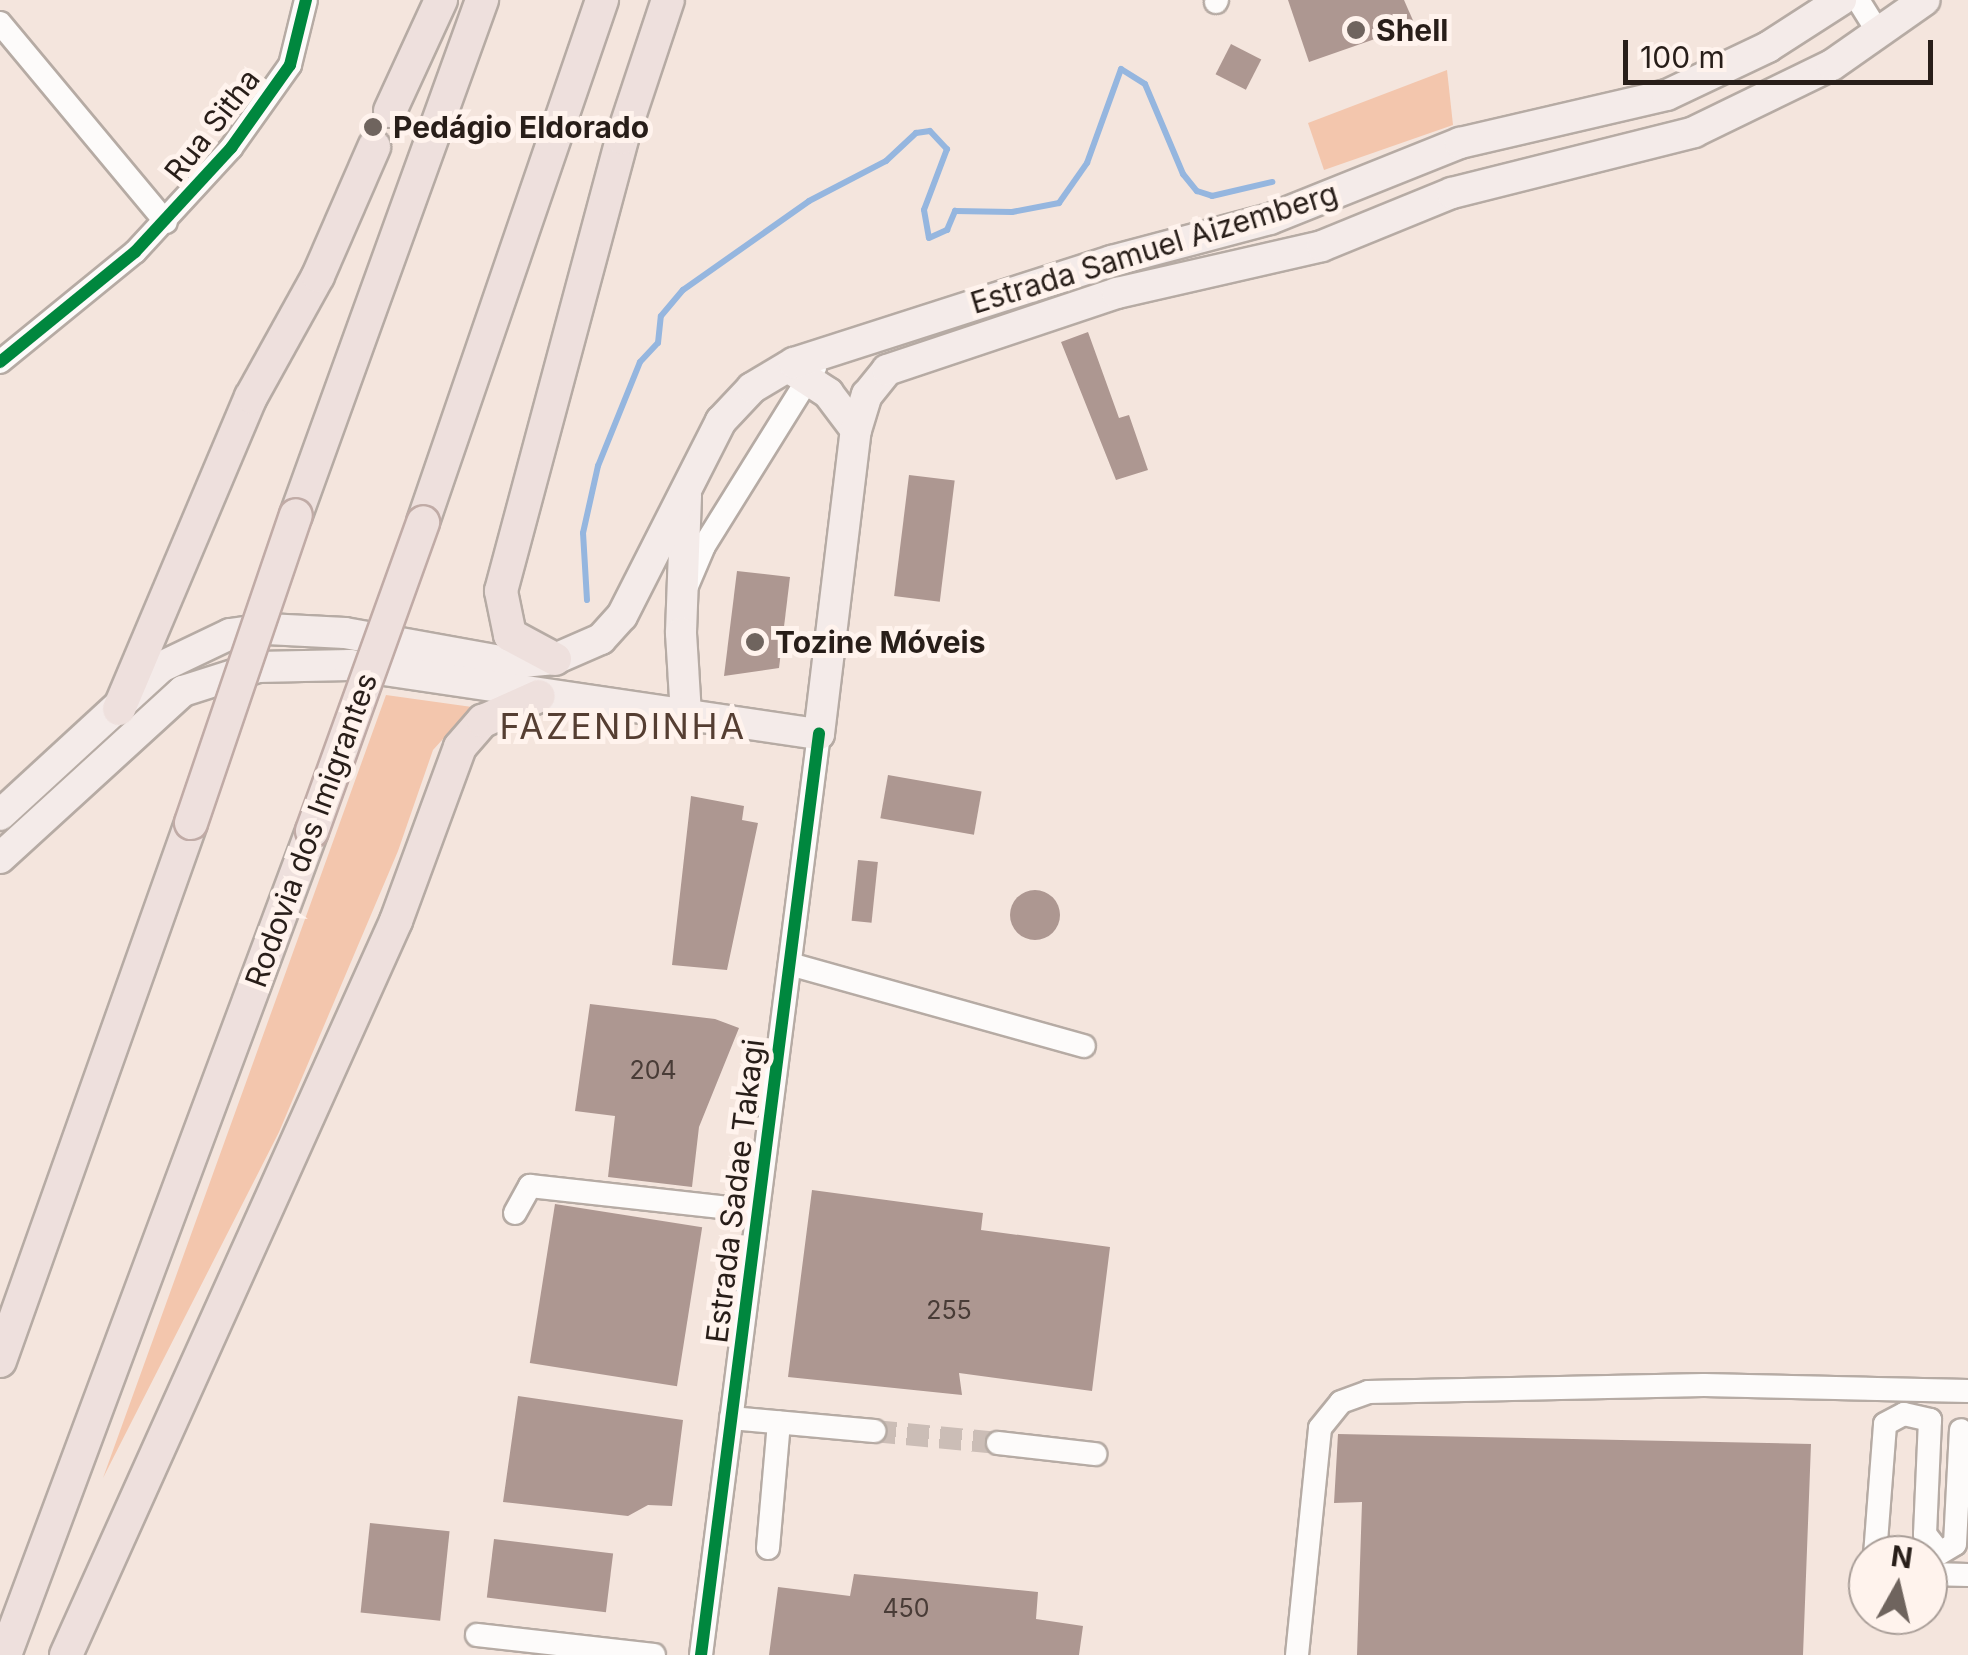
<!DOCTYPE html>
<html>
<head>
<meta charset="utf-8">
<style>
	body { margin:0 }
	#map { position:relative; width:1968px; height:1655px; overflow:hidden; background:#f4e5dd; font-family:Inter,sans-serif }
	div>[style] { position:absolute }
	.green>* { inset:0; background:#f3c6ad }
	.stream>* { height:6px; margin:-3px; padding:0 3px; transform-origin:3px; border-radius:3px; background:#95b6df }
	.building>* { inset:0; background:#ad9791; transform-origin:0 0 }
	.round { border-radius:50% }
	.minor-tunnel>* { height:22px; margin-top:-11px; transform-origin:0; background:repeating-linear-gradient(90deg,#cbbdb6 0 22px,transparent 0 33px) }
	.roads { filter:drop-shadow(2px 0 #b6aba4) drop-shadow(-2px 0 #b6aba4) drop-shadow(0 2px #b6aba4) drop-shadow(0 -2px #b6aba4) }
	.minor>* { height:22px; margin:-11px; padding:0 11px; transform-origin:11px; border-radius:11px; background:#fdfbfa }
	.major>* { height:30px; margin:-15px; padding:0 15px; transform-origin:15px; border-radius:15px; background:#f4ebe9 }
	.highway>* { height:32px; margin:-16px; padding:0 16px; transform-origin:16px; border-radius:16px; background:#eee0dd }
	.bridges { filter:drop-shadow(2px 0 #c0aba6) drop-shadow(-2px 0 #c0aba6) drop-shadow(0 2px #c0aba6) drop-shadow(0 -2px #c0aba6) }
	.highway-bridge>* { height:32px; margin:-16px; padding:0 16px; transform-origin:16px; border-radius:16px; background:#eee0dd }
	.cycleway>* { height:12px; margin:-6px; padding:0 6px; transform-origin:6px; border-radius:6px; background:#00873e }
	.dots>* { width:28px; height:28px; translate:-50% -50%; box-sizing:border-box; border:5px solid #fff3ed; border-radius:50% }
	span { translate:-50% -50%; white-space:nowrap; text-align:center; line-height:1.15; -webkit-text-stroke:10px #fff3ed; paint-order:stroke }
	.number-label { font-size:25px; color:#493c37 }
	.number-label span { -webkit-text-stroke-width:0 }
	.poi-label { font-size:30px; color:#281e19; font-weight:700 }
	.left { translate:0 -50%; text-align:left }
	.street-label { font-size:30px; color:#281e19 }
	.quarter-label { font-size:35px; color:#553e32; letter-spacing:2.5px }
	.north { position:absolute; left:1848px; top:1535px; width:100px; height:100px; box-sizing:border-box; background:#fff3ed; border:2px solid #a99e98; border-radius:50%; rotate:8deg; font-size:28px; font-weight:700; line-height:40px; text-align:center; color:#281e19 }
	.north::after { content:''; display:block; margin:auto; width:35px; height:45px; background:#6f645e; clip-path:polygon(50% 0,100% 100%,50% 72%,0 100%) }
	.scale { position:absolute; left:1623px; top:40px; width:310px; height:45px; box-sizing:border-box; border:5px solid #281e19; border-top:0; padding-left:12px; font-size:30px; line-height:35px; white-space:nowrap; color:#281e19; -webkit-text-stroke:8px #fff3ed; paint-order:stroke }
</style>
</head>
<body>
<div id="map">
	<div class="green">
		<div style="clip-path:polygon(1447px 70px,1453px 125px,1324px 170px,1308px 123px)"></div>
		<div style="clip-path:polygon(386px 695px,472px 707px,433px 750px,398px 851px,279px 1132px,103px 1478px)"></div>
	</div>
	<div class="stream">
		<div style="left:587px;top:600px;width:67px;rotate:-93.4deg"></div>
		<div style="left:583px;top:533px;width:69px;rotate:-77.4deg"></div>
		<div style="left:598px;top:466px;width:112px;rotate:-68deg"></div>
		<div style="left:640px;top:362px;width:26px;rotate:-47deg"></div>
		<div style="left:658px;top:343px;width:27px;rotate:-84deg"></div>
		<div style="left:661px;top:316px;width:34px;rotate:-50deg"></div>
		<div style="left:683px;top:290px;width:154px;rotate:-35.2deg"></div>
		<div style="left:809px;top:201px;width:87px;rotate:-27.5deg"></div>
		<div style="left:886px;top:161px;width:41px;rotate:-43deg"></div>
		<div style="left:916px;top:133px;width:14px;rotate:-8deg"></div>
		<div style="left:930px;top:131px;width:25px;rotate:47deg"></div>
		<div style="left:947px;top:149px;width:65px;rotate:110.7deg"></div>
		<div style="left:924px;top:210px;width:28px;rotate:80deg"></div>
		<div style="left:929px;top:238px;width:20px;rotate:-24deg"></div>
		<div style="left:947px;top:230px;width:21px;rotate:-67deg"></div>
		<div style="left:955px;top:211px;width:57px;rotate:1deg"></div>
		<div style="left:1012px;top:212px;width:48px;rotate:-10.8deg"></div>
		<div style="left:1059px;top:203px;width:49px;rotate:-55deg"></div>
		<div style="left:1087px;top:163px;width:100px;rotate:-70.1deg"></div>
		<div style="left:1121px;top:69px;width:28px;rotate:32deg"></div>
		<div style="left:1145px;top:84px;width:98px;rotate:67.1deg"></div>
		<div style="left:1183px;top:174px;width:22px;rotate:51deg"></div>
		<div style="left:1197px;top:191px;width:16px;rotate:18deg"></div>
		<div style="left:1212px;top:196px;width:62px;rotate:-13.1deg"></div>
	</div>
	<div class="building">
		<div style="clip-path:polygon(1288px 0,1404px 0,1415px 25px,1309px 62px)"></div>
		<div style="left:1231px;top:44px;width:34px;height:34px;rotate:27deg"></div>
		<div style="clip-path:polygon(1088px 332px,1119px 418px,1129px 415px,1148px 470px,1116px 480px,1061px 342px)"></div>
		<div style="left:909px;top:475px;width:46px;height:122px;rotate:7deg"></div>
		<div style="clip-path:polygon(737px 571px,790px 577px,779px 668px,724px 676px)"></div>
		<div style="left:888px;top:775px;width:95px;height:44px;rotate:10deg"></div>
		<div style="clip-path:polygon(691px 796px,744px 806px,742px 820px,758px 823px,727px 970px,672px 965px)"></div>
		<div style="left:858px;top:860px;width:20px;height:61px;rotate:6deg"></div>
		<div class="round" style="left:1010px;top:890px;width:50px;height:50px"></div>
		<div style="clip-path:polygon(590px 1004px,715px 1019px,739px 1028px,699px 1127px,692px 1187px,608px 1177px,615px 1116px,575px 1111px)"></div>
		<div style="clip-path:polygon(812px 1190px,983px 1213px,981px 1230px,1110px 1247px,1092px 1391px,959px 1373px,962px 1395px,788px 1377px)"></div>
		<div style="left:555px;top:1204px;width:149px;height:161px;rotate:9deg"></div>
		<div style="clip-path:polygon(518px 1396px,683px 1420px,672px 1506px,648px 1505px,628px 1516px,503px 1502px)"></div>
		<div style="clip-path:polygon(1338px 1434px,1811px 1444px,1803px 1655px,1357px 1655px,1362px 1502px,1334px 1503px)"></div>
		<div style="left:370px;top:1523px;width:80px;height:90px;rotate:6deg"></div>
		<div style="left:494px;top:1539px;width:120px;height:59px;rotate:7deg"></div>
		<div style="clip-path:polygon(854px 1574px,1038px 1592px,1036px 1619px,1083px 1626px,1079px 1655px,769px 1655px,778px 1587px,850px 1596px)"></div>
	</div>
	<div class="minor-tunnel">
		<div style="left:874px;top:1431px;width:125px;rotate:5.5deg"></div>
	</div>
	<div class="roads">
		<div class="minor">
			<div style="left:1858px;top:0;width:38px;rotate:58deg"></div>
			<div style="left:1216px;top:2px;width:2px;rotate:-63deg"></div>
			<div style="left:0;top:23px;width:259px;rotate:50.2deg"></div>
			<div style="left:0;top:362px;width:174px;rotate:-39.2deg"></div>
			<div style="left:135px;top:252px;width:142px;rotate:-47.3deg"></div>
			<div style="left:231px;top:148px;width:102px;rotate:-54.6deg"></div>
			<div style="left:290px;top:65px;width:67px;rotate:-76.2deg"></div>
			<div style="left:687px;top:586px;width:43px;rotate:-67deg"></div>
			<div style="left:704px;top:546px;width:210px;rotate:-58.1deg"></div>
			<div style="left:790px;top:964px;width:305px;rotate:15.6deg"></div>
			<div style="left:515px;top:1213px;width:31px;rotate:-61deg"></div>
			<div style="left:530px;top:1186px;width:229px;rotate:6.3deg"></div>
			<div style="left:731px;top:1418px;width:144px;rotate:5.2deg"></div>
			<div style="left:998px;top:1443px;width:98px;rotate:6.5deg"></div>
			<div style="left:768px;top:1548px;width:126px;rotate:-85deg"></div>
			<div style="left:1875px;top:1555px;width:131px;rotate:-85.6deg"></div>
			<div style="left:1885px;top:1424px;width:21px;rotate:-28deg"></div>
			<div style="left:1904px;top:1414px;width:27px;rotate:13deg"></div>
			<div style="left:1930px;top:1420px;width:114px;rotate:92.5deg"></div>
			<div style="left:1925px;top:1534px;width:24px;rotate:52deg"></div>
			<div style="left:1940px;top:1553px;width:17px;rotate:-31deg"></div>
			<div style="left:1955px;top:1544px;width:114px;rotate:-87deg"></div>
			<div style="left:1928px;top:1574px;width:40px;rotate:1.4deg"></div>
			<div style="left:477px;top:1635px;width:178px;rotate:6.4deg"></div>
			<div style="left:701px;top:1655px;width:929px;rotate:-82.7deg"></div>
			<div style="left:1297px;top:1655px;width:228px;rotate:-84.2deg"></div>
			<div style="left:1320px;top:1428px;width:33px;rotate:-51deg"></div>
			<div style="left:1341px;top:1402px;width:29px;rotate:-20deg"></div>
			<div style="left:1368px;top:1392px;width:336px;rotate:-1.2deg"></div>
			<div style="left:1704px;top:1385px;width:264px;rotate:1.3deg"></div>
		</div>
		<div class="major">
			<div style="left:788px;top:367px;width:48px;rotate:33deg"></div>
			<div style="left:828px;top:393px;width:46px;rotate:52.9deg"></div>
			<div style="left:686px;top:496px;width:137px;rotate:92.1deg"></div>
			<div style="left:681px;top:633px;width:82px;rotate:86.5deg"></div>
			<div style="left:0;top:815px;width:219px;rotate:-42.6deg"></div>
			<div style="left:161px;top:667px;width:76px;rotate:-25.6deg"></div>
			<div style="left:230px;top:634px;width:37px;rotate:-8deg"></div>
			<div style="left:267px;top:629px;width:78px;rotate:2.9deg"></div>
			<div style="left:345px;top:633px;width:169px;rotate:10.2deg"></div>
			<div style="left:511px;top:663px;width:44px;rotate:-5.2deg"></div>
			<div style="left:555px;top:659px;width:50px;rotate:-23.5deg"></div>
			<div style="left:601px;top:639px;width:31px;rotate:-48deg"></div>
			<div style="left:622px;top:616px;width:219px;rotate:-63.1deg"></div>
			<div style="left:721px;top:421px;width:45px;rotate:-46.8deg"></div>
			<div style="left:752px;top:388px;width:49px;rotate:-30.8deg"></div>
			<div style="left:794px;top:363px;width:334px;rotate:-17.8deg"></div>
			<div style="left:1112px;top:261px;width:163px;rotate:-14.9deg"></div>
			<div style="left:1270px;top:219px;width:205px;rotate:-21.8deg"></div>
			<div style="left:1460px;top:143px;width:212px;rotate:-13.1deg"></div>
			<div style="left:1667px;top:95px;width:112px;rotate:-25.4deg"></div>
			<div style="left:1768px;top:47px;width:87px;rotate:-32.8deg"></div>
			<div style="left:0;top:858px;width:248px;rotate:-42.4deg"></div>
			<div style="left:183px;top:691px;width:79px;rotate:-17.7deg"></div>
			<div style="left:258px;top:667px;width:92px;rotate:-1.2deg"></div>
			<div style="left:350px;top:665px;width:474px;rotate:8.4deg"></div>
			<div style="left:819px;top:734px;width:306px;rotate:-83.1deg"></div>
			<div style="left:856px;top:430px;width:37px;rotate:-73deg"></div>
			<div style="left:867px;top:395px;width:32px;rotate:-51deg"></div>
			<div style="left:887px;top:370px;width:243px;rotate:-18.5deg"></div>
			<div style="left:1117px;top:293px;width:210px;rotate:-12.9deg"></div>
			<div style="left:1322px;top:246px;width:140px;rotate:-22.2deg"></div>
			<div style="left:1452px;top:193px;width:250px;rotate:-14.1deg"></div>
			<div style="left:1694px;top:132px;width:153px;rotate:-25.9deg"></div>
			<div style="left:1832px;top:65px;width:113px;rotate:-35deg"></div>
		</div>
		<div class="highway">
			<div style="left:390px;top:111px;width:122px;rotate:-65.3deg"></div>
			<div style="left:296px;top:515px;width:548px;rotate:-70.14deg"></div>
			<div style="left:423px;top:522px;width:552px;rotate:-71.07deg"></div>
			<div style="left:555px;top:659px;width:51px;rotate:-151.9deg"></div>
			<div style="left:510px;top:635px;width:45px;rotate:-101.6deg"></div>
			<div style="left:501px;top:591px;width:469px;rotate:-75deg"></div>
			<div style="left:622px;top:138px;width:145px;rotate:-71.6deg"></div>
			<div style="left:119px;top:709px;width:339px;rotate:-67.1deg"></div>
			<div style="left:251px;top:397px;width:138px;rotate:-61deg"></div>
			<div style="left:318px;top:276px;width:141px;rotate:-66.5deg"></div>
			<div style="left:0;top:1361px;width:571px;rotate:-70.45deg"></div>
			<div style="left:5px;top:1655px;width:879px;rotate:-69.57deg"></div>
			<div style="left:66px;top:1655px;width:805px;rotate:-65.79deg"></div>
			<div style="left:396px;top:921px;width:185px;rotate:-69.8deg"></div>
			<div style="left:460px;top:747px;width:35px;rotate:-49deg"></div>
			<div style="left:483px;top:721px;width:61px;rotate:-24.1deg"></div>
		</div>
	</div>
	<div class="bridges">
		<div class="highway-bridge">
			<div style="left:191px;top:823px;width:325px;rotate:-71.2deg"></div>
			<div style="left:312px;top:831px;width:328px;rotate:-70.2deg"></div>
		</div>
	</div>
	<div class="cycleway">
		<div style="left:0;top:362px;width:174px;rotate:-39.2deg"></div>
		<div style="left:135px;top:252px;width:142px;rotate:-47.3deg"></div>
		<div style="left:231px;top:148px;width:102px;rotate:-54.6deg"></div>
		<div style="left:290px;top:65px;width:67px;rotate:-76.2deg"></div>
		<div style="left:701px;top:1655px;width:929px;rotate:-82.7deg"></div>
	</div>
	<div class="dots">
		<div style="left:1356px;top:30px;background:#6f645e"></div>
		<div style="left:373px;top:127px;background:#6f645e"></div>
		<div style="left:755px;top:642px;background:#6f645e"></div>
	</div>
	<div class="number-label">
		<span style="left:653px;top:1070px">204</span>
		<span style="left:949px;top:1310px">255</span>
		<span style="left:906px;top:1608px">450</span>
	</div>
	<div class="poi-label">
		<span class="left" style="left:1376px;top:30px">Shell</span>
		<span class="left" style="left:393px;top:127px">Pedágio Eldorado</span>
		<span class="left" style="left:775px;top:642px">Tozine Móveis</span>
	</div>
	<div class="street-label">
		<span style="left:212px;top:125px;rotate:-52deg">Rua Sitha</span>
		<span style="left:1154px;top:248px;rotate:-17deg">Estrada Samuel Aizemberg</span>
		<span style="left:311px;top:830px;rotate:-70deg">Rodovia dos Imigrantes</span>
		<span style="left:735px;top:1191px;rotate:-83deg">Estrada Sadae Takagi</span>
	</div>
	<div class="quarter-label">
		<span style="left:623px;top:726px">FAZENDINHA</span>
	</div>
	<div class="north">N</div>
	<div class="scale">100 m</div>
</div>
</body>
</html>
